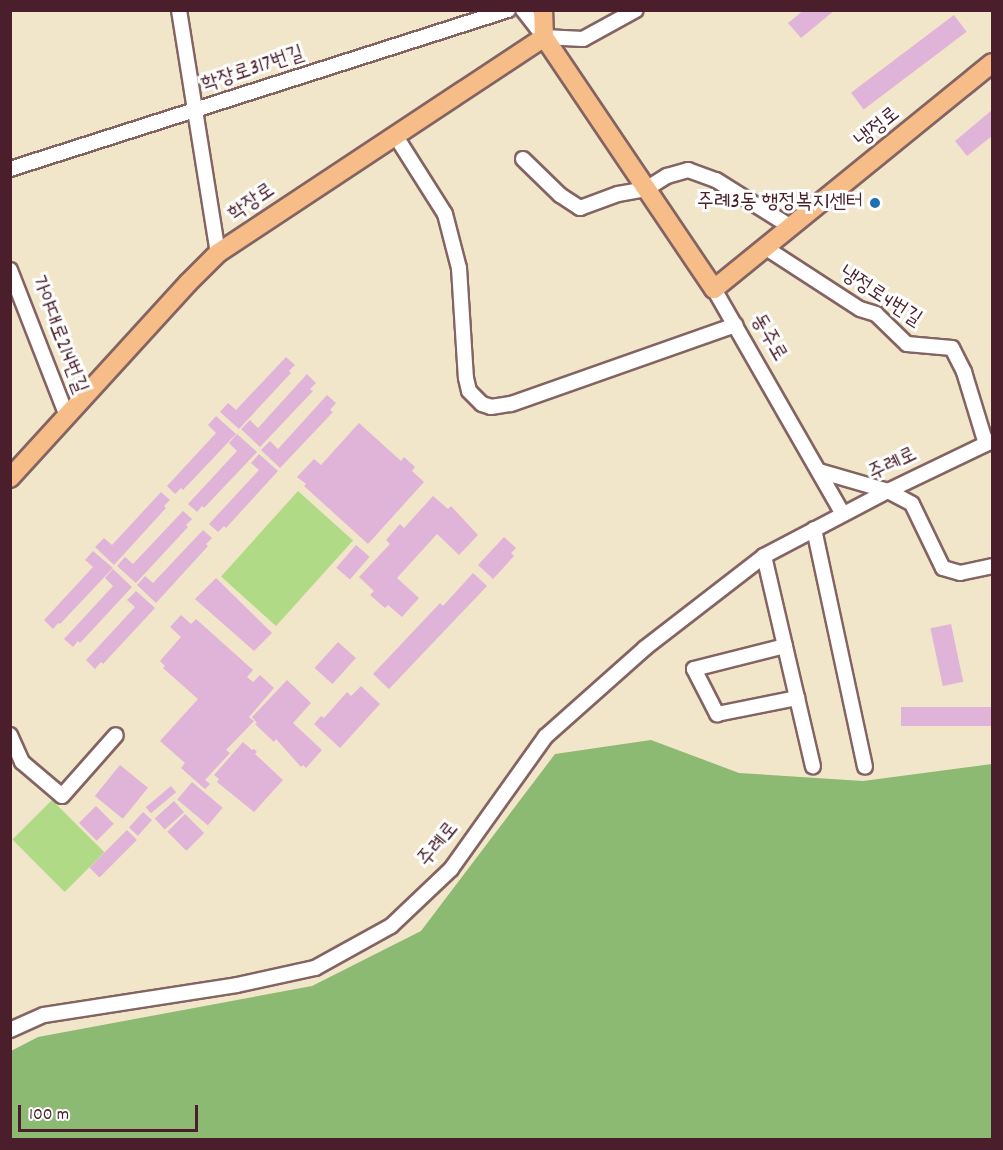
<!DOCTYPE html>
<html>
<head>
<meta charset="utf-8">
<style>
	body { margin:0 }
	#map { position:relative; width:1003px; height:1150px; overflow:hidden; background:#f1e5ca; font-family:Dekko,"Poor Story",sans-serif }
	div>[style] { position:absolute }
	.green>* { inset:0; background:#b0da86; transform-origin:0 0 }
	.forest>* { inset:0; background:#8cba73 }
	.building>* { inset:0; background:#e0b4d8; transform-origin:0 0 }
	.roads { filter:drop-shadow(2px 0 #846463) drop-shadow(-2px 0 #846463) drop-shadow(0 2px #846463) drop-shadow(0 -2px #846463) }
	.minor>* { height:14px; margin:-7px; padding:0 7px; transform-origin:7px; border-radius:7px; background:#fff }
	.major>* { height:18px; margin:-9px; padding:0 9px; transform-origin:9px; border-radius:9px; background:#f7bd88 }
	.dots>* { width:16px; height:16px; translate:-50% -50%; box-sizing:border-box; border:3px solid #fff; border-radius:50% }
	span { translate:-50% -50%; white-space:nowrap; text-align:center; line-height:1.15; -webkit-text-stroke:6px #fff; paint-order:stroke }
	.street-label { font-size:21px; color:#4a1f2b }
	.poi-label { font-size:21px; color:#4a1f2b }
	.right { translate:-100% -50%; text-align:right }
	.frame { position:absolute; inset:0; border:12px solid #4a1f2b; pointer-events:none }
	.scale { position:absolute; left:18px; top:1105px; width:180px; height:27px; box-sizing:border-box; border:3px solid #4a1f2b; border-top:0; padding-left:8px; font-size:18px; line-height:21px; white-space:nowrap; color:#4a1f2b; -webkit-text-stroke:4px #fff; paint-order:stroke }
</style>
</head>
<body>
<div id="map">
	<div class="green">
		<div style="left:298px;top:491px;width:74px;height:115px;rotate:42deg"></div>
		<div style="left:52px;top:800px;width:74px;height:56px;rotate:45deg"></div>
	</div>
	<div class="forest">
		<div style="clip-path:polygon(651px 740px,739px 773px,863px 781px,992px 764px,992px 1139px,11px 1139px,11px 1051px,38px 1037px,312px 986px,421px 931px,555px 754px)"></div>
	</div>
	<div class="building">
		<div style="clip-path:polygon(804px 10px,835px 10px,801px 38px,788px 23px)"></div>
		<div style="left:954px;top:15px;width:21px;height:129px;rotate:53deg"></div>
		<div style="clip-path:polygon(992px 110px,992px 136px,967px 156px,955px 141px)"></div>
		<div style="clip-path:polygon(286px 357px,295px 365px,289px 371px,291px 373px,239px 429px,220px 412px,228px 403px,236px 410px)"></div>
		<div style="clip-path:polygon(307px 374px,316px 383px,310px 389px,313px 391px,260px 447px,241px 429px,250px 420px,258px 428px)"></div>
		<div style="clip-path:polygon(327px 395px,336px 403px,330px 410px,333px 412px,280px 468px,261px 450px,270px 441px,278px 449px)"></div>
		<div style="clip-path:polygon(216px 416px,236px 434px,183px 490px,181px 488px,175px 494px,167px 486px,216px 433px,208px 425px)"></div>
		<div style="clip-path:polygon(359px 423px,401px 461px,404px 457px,415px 467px,412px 471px,424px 482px,368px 544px,304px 486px,306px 484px,297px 477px,314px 459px,321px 465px)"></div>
		<div style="clip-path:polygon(237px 434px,257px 452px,204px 508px,202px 506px,197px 512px,188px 504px,237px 451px,229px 443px)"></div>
		<div style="clip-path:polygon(259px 454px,278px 471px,226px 528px,224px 526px,218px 532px,209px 524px,259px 470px,251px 463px)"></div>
		<div style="clip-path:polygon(161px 492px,170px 500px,164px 506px,166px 508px,114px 565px,95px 547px,104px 538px,112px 545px)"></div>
		<div style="clip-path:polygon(433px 496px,448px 509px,451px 506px,478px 535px,459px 555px,437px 534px,397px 578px,419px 598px,402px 617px,388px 605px,385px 608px,370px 595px,374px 591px,359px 577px,390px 544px,386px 540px,400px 524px,404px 528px)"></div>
		<div style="clip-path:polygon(183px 511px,192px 519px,186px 525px,188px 527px,136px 583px,117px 566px,125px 557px,133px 564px)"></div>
		<div style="clip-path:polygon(203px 530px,212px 538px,206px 544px,208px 546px,156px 603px,137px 585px,145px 576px,153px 583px)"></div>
		<div style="clip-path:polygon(504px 537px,516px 548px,511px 553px,514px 556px,493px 579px,478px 565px)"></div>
		<div style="left:356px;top:545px;width:18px;height:30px;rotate:41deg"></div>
		<div style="clip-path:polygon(93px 551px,113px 568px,60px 624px,58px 623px,53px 629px,44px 620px,93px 567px,85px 560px)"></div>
		<div style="clip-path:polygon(113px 569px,132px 587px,80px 643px,78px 641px,73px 647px,64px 639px,113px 586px,105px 578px)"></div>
		<div style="clip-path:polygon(473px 573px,487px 586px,389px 689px,373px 674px,440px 603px,443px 606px)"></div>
		<div style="clip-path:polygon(216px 578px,272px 633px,254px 651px,195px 599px)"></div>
		<div style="clip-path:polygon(136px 591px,155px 608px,103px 664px,101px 662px,95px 669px,86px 660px,135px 607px,127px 600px)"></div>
		<div style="clip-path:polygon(181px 615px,191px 624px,196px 619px,253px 670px,247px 677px,253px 682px,260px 675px,274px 688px,249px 717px,254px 721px,226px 750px,230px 753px,205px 780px,210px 784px,205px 789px,181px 768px,185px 763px,160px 741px,198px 699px,163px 668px,165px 666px,160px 661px,181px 637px,170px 627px)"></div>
		<div style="left:951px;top:624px;width:59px;height:21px;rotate:78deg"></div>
		<div style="left:338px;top:642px;width:24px;height:35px;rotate:42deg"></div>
		<div style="clip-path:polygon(287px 680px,311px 703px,293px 723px,322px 750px,306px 768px,303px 765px,301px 767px,276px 739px,274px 742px,255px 724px,257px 723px,252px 717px)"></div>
		<div style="clip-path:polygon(361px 686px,380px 704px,340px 748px,314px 724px,321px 716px,324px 718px,347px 692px,351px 696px)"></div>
		<div style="left:992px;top:707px;width:19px;height:91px;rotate:90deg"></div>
		<div style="clip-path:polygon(243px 742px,252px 750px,254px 749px,257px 752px,255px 754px,283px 780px,254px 812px,217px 782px,219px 779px,214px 775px)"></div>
		<div style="left:120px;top:765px;width:36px;height:40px;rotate:39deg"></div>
		<div style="left:192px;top:782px;width:40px;height:23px;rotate:40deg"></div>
		<div style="left:171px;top:786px;width:8px;height:33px;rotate:50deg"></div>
		<div style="left:174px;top:801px;width:15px;height:26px;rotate:48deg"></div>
		<div style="left:96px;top:806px;width:25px;height:24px;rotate:45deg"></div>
		<div style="left:143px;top:812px;width:12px;height:21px;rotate:42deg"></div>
		<div style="left:185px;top:814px;width:27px;height:25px;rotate:45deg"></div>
		<div style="left:127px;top:830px;width:14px;height:53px;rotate:45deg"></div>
	</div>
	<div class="roads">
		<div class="minor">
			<div style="left:179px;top:10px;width:246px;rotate:80.9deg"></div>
			<div style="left:523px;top:10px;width:34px;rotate:52deg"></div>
			<div style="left:544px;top:37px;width:39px;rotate:3deg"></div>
			<div style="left:583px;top:39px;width:60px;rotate:-28.7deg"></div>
			<div style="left:395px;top:135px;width:93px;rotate:57.7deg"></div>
			<div style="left:445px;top:214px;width:56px;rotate:75.5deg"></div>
			<div style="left:459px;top:268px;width:110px;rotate:86.4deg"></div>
			<div style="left:466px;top:378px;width:13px;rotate:77deg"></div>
			<div style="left:469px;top:391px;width:18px;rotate:45deg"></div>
			<div style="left:482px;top:404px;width:9px;rotate:18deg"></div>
			<div style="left:491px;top:407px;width:20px;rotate:-9deg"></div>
			<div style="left:511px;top:404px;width:238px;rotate:-19.4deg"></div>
			<div style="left:523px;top:159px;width:52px;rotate:44.2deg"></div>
			<div style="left:560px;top:195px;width:24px;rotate:33deg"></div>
			<div style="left:580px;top:208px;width:40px;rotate:-20.2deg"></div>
			<div style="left:618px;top:194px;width:28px;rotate:-10deg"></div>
			<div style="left:646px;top:189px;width:25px;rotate:-32deg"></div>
			<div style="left:667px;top:176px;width:22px;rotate:-16deg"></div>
			<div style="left:688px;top:170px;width:30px;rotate:20deg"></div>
			<div style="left:716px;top:180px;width:89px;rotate:32.1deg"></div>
			<div style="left:10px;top:169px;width:523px;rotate:-17.71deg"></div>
			<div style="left:766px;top:248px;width:112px;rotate:33deg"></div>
			<div style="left:860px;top:309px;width:17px;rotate:17deg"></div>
			<div style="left:876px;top:314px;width:43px;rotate:44.1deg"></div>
			<div style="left:907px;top:344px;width:45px;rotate:5.1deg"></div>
			<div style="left:952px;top:348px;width:27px;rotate:63deg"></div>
			<div style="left:964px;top:372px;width:75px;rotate:73deg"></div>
			<div style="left:10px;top:270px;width:157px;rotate:68.7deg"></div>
			<div style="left:714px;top:289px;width:259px;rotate:60.2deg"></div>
			<div style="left:819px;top:471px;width:72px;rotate:16.2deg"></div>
			<div style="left:888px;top:491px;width:27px;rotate:28deg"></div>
			<div style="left:912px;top:504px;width:71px;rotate:64.2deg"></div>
			<div style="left:943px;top:568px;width:18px;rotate:16deg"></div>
			<div style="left:960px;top:573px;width:33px;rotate:-12deg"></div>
			<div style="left:814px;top:529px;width:243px;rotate:77.9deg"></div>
			<div style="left:764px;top:556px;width:216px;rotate:76.9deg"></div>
			<div style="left:785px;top:646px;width:94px;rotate:165.8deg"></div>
			<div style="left:694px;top:669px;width:51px;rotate:62.9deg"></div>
			<div style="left:717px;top:714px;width:82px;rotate:-11.3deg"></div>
			<div style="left:10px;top:735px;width:30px;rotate:66deg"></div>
			<div style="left:22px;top:762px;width:52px;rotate:40.4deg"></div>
			<div style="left:62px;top:796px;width:81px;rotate:-48.5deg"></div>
			<div style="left:10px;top:1030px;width:37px;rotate:-24deg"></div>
			<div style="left:44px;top:1015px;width:195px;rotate:-8.8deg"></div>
			<div style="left:237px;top:985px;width:80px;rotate:-12.3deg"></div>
			<div style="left:315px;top:968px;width:87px;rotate:-28.9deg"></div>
			<div style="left:391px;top:926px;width:83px;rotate:-43.5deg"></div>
			<div style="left:451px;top:869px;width:163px;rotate:-54.5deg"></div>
			<div style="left:546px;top:736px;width:132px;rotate:-41.6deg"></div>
			<div style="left:645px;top:648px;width:150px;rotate:-37.7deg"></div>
			<div style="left:764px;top:556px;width:140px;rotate:-27.7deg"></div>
			<div style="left:888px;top:491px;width:115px;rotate:-25.7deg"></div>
		</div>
		<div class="major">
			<div style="left:544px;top:37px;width:304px;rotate:56deg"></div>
			<div style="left:714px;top:289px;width:358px;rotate:-39.1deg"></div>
			<div style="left:10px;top:478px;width:264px;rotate:-47.6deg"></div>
			<div style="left:188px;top:283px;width:42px;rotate:-45deg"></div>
			<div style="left:218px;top:253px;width:391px;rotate:-33.5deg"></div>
			<div style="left:544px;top:37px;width:27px;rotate:-92deg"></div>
		</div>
	</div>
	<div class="dots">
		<div style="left:875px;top:203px;background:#1f6fb2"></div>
	</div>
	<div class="street-label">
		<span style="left:253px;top:70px;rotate:-18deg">학장로317번길</span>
		<span style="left:878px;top:128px;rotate:-39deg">냉정로</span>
		<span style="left:252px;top:203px;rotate:-34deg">학장로</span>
		<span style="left:880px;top:297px;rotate:33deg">냉정로4번길</span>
		<span style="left:58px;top:335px;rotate:69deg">가야대로214번길</span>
		<span style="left:768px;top:338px;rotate:60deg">동주로</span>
		<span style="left:893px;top:465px;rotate:-26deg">주례로</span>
		<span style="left:439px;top:845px;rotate:-51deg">주례로</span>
	</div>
	<div class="poi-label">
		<span class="right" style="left:863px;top:203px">주례3동 행정복지센터</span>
	</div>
	<div class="frame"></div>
	<div class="scale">100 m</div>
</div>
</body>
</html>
